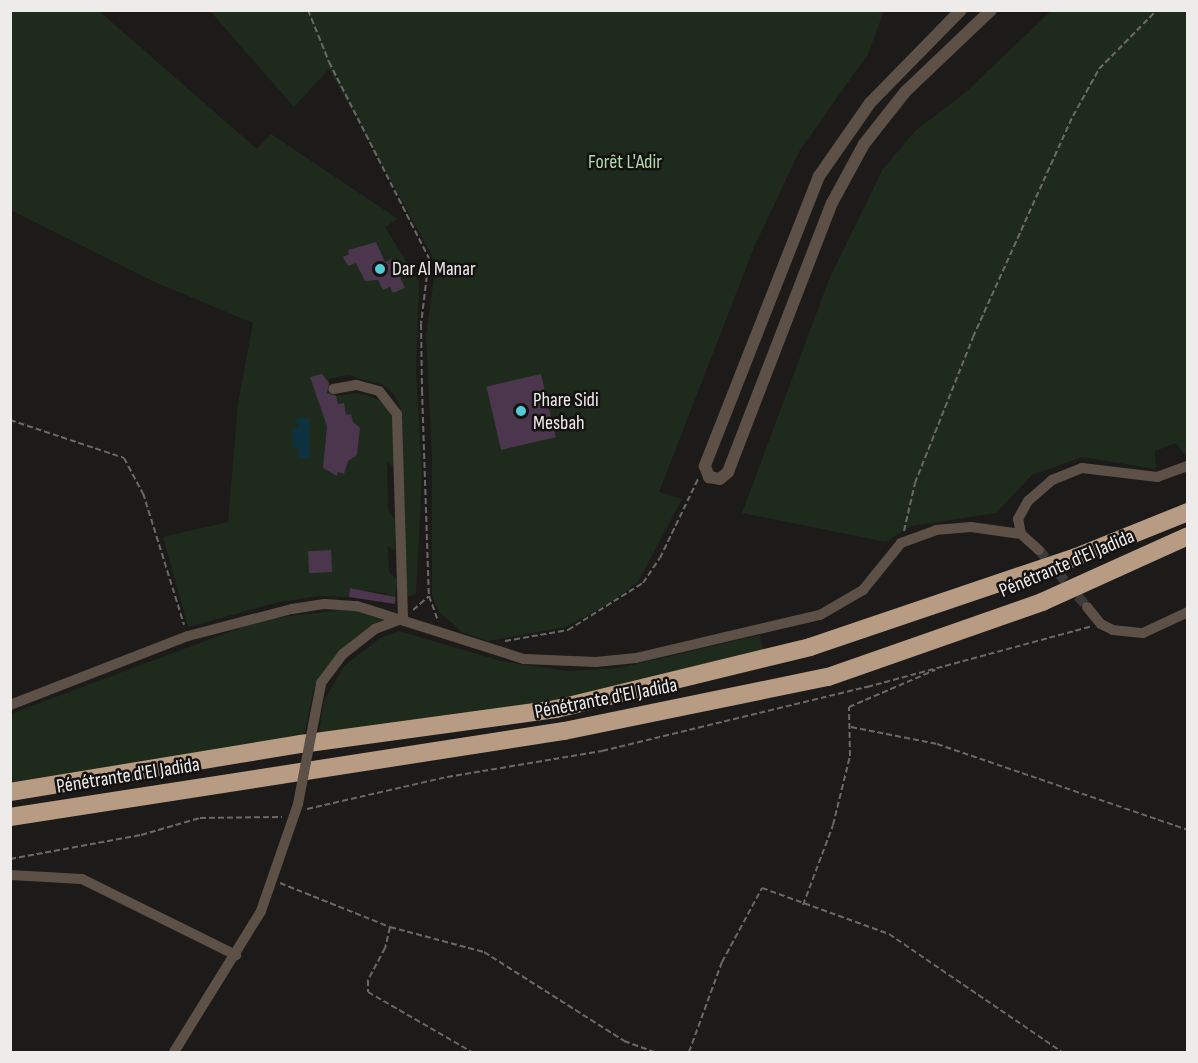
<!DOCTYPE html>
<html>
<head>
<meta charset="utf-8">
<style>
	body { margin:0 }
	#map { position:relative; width:1198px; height:1063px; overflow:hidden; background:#1d1b19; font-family:"Sofia Sans Condensed",sans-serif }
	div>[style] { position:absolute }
	.green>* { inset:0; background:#1e2a1b }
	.water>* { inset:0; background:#0e3140 }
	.building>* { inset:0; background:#4b364e; transform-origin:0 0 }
	.minor-tunnel>* { height:10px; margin-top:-5px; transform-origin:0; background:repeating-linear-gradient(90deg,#3c3a38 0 10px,transparent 0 15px) }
	.path>* { height:2px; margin-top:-1px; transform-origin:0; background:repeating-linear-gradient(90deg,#6b6968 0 6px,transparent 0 9px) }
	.minor>* { height:10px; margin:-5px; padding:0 5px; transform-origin:5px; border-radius:5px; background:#5c5047 }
	.tertiary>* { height:12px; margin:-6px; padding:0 6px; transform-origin:6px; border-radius:6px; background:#5c5047 }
	.motorway>* { height:18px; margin:-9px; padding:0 9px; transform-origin:9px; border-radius:9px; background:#b89b83 }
	.minor-bridge>* { height:10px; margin:-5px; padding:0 5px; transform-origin:5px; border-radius:5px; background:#5c5047 }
	.dots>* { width:16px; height:16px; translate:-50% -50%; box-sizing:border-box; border:3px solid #141210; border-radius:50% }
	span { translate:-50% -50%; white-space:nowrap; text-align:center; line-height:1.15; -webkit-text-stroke:5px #141210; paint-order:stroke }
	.park-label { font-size:20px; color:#b4daa9 }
	.poi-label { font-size:20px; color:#eeeceb }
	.left { translate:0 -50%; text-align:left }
	.street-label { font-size:20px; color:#eeeceb }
	.frame { position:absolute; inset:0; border:12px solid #eeeceb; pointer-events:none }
</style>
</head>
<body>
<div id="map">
	<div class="green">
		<div style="clip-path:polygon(10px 11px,99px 11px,257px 149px,271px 134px,398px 219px,385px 227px,419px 282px,416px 373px,422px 473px,416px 594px,408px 597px,403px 572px,401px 409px,394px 394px,383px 385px,348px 375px,328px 379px,336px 396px,357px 393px,370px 396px,382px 402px,393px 418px,394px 468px,387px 461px,388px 510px,395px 519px,395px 551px,388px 546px,389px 572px,398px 580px,395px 595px,399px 601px,386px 602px,387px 594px,350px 588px,349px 597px,318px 596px,275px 603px,188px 627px,163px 537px,228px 522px,238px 403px,253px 323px,157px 283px,11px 210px)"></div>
		<div style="clip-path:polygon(210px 11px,884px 11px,868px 54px,800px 150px,755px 245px,659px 492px,682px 499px,638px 582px,610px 603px,565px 627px,488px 641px,462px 632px,438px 611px,432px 595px,432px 457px,426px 335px,436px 263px,329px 69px,294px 107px)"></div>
		<div style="clip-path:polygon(1051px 11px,1187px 11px,1187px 458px,1176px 443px,1155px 451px,1156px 469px,1082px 457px,1032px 475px,996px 513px,911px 526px,886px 542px,742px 513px,830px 277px,883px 169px,915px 131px,965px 93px)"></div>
		<div style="clip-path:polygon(341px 610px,363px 611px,383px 619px,321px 675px,313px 691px,304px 738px,11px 786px,10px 714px,240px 628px,274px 618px)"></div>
		<div style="clip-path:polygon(399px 631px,501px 661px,566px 671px,619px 668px,760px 635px,764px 653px,553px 703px,318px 737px,324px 701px,344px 666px,379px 639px)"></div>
	</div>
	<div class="water">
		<div style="clip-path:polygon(297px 418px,309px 418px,310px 458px,299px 458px,298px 448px,293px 447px,292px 428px,298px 428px)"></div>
	</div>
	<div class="building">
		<div style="clip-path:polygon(376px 242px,385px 262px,392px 259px,405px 288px,393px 293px,390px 287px,383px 290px,378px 280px,365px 281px,356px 263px,348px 266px,343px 257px,349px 254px,348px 250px)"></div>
		<div style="clip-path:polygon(322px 374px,329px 383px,327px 393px,336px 396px,338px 404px,344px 403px,346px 415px,351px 414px,353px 422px,360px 428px,357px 455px,348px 461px,344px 474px,338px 472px,337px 476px,323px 468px,327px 426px,310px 377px)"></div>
		<div style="left:541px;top:374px;width:65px;height:56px;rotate:77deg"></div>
		<div style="left:331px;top:550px;width:22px;height:23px;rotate:87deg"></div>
		<div style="clip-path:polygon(350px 588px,395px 597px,395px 604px,349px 597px)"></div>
	</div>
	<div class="minor-tunnel">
		<div style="left:1039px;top:550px;width:75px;rotate:49.9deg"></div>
	</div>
	<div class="path">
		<div style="left:308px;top:10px;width:56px;rotate:68deg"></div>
		<div style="left:329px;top:62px;width:220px;rotate:63deg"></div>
		<div style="left:429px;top:258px;width:66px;rotate:96.9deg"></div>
		<div style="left:421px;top:324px;width:66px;rotate:89.1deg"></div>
		<div style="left:422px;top:390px;width:206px;rotate:88.1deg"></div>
		<div style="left:429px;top:596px;width:27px;rotate:70deg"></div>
		<div style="left:10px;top:420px;width:120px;rotate:18.4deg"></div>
		<div style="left:124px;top:458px;width:40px;rotate:62deg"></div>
		<div style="left:143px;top:493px;width:138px;rotate:72.7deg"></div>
		<div style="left:904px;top:531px;width:49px;rotate:-77.1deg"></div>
		<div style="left:915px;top:483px;width:157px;rotate:-68.3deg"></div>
		<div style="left:973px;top:337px;width:243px;rotate:-65.7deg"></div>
		<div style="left:1073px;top:116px;width:54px;rotate:-61deg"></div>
		<div style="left:1099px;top:69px;width:83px;rotate:-45.5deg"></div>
		<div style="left:413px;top:610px;width:21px;rotate:-41deg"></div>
		<div style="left:505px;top:641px;width:64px;rotate:-9.9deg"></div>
		<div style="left:568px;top:630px;width:89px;rotate:-32.1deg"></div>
		<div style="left:643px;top:583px;width:30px;rotate:-56deg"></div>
		<div style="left:660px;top:558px;width:88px;rotate:-64.3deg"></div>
		<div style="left:851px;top:727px;width:88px;rotate:11.2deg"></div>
		<div style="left:937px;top:744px;width:265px;rotate:18.9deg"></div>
		<div style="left:307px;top:809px;width:144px;rotate:-12.9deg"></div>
		<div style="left:447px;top:777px;width:157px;rotate:-9.5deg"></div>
		<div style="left:602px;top:751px;width:273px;rotate:-13.6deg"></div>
		<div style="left:867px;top:687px;width:231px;rotate:-15.1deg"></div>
		<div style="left:10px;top:859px;width:133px;rotate:-10.4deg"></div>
		<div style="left:141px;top:835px;width:61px;rotate:-16.1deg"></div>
		<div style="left:200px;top:818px;width:82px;rotate:-0.7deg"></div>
		<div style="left:280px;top:883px;width:118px;rotate:21.8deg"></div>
		<div style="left:390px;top:927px;width:97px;rotate:14.9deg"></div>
		<div style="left:484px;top:952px;width:166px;rotate:32.4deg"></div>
		<div style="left:624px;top:1041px;width:33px;rotate:20deg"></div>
		<div style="left:803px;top:905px;width:85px;rotate:-69.4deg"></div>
		<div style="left:833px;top:825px;width:71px;rotate:-76.2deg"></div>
		<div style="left:850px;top:756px;width:49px;rotate:-91.2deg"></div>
		<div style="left:849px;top:707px;width:94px;rotate:-23.3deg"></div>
		<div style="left:390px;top:927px;width:22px;rotate:103deg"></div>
		<div style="left:385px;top:948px;width:36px;rotate:118deg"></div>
		<div style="left:368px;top:980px;width:12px;rotate:90deg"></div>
		<div style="left:368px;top:992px;width:120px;rotate:30deg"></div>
		<div style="left:689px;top:1052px;width:96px;rotate:-69.9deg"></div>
		<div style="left:722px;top:962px;width:84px;rotate:-61.6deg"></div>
		<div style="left:762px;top:888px;width:135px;rotate:19.9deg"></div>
		<div style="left:889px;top:934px;width:209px;rotate:34.3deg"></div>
	</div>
	<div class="minor">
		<div style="left:1021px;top:534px;width:15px;rotate:-101deg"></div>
		<div style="left:1018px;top:519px;width:21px;rotate:-61deg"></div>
		<div style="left:1028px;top:501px;width:32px;rotate:-41deg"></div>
		<div style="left:1052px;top:480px;width:32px;rotate:-22deg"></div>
		<div style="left:1082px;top:468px;width:76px;rotate:6.8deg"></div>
		<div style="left:1157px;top:477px;width:33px;rotate:-20deg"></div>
		<div style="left:1087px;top:607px;width:22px;rotate:51deg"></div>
		<div style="left:1101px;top:624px;width:13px;rotate:27deg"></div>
		<div style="left:1113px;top:630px;width:30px;rotate:6deg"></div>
		<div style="left:1143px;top:633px;width:50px;rotate:-25deg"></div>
		<div style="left:10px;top:705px;width:191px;rotate:-21.2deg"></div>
		<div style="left:188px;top:636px;width:107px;rotate:-14.6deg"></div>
		<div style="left:292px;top:609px;width:33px;rotate:-9deg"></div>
		<div style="left:325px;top:604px;width:32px;rotate:4deg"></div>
		<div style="left:357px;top:606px;width:175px;rotate:17.6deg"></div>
		<div style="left:524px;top:659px;width:72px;rotate:2.4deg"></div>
		<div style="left:596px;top:662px;width:40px;rotate:-5.7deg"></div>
		<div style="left:636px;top:658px;width:189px;rotate:-13.2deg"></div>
		<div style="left:820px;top:615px;width:50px;rotate:-30.2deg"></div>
		<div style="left:863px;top:590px;width:60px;rotate:-51deg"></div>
		<div style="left:901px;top:543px;width:37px;rotate:-20deg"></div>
		<div style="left:936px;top:530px;width:35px;rotate:-5deg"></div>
		<div style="left:971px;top:527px;width:50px;rotate:8deg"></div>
		<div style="left:1021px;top:534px;width:24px;rotate:42deg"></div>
		<div style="left:315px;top:715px;width:33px;rotate:-79deg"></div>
		<div style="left:321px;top:683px;width:36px;rotate:-53deg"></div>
		<div style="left:343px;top:654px;width:41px;rotate:-38deg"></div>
		<div style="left:375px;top:629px;width:30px;rotate:-21deg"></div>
		<div style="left:403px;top:618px;width:204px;rotate:-91.7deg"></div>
		<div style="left:397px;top:414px;width:29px;rotate:-128deg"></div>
		<div style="left:379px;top:391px;width:24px;rotate:-165deg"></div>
		<div style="left:356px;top:385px;width:23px;rotate:170deg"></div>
		<div style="left:10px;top:875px;width:72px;rotate:3.2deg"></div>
		<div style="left:82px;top:879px;width:172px;rotate:26.3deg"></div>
		<div style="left:174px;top:1052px;width:166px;rotate:-58.3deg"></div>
		<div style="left:261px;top:911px;width:113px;rotate:-70.9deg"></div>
	</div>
	<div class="tertiary">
		<div style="left:961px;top:10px;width:130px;rotate:134.4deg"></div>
		<div style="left:870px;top:103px;width:89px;rotate:124.9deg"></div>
		<div style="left:819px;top:176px;width:312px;rotate:111.5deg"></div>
		<div style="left:705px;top:466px;width:12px;rotate:70deg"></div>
		<div style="left:709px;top:477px;width:11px;rotate:10deg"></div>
		<div style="left:720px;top:479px;width:11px;rotate:-41deg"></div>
		<div style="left:728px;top:472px;width:288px;rotate:-68.9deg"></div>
		<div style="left:832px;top:203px;width:67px;rotate:-61.5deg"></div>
		<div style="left:864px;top:144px;width:66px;rotate:-51.7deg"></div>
		<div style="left:905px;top:92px;width:119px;rotate:-43.6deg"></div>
	</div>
	<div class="motorway">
		<div style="left:10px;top:792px;width:295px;rotate:-9.4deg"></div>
		<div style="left:301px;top:744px;width:257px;rotate:-7.8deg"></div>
		<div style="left:556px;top:709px;width:261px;rotate:-13.7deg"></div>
		<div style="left:810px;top:647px;width:281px;rotate:-18.7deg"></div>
		<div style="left:1076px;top:557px;width:121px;rotate:-21.9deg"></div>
		<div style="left:10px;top:817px;width:561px;rotate:-8.82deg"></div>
		<div style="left:564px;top:731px;width:269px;rotate:-11.6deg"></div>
		<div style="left:828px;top:677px;width:227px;rotate:-19.3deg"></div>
		<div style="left:1042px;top:602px;width:160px;rotate:-24.3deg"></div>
	</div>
	<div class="minor-bridge">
		<div style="left:298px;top:804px;width:91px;rotate:-79.2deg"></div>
	</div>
	<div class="dots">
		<div style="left:380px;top:269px;background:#51ccd3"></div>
		<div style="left:521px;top:411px;background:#51ccd3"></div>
	</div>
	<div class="park-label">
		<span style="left:625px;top:162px">Forêt L'Adir</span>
	</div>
	<div class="poi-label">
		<span class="left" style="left:392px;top:269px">Dar Al Manar</span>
		<span class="left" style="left:533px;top:412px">Phare Sidi<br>Mesbah</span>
	</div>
	<div class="street-label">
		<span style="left:1067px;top:564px;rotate:-23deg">Pénétrante d'El Jadida</span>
		<span style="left:606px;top:699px;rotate:-11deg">Pénétrante d'El Jadida</span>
		<span style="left:128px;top:776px;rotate:-9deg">Pénétrante d'El Jadida</span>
	</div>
	<div class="frame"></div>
</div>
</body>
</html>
